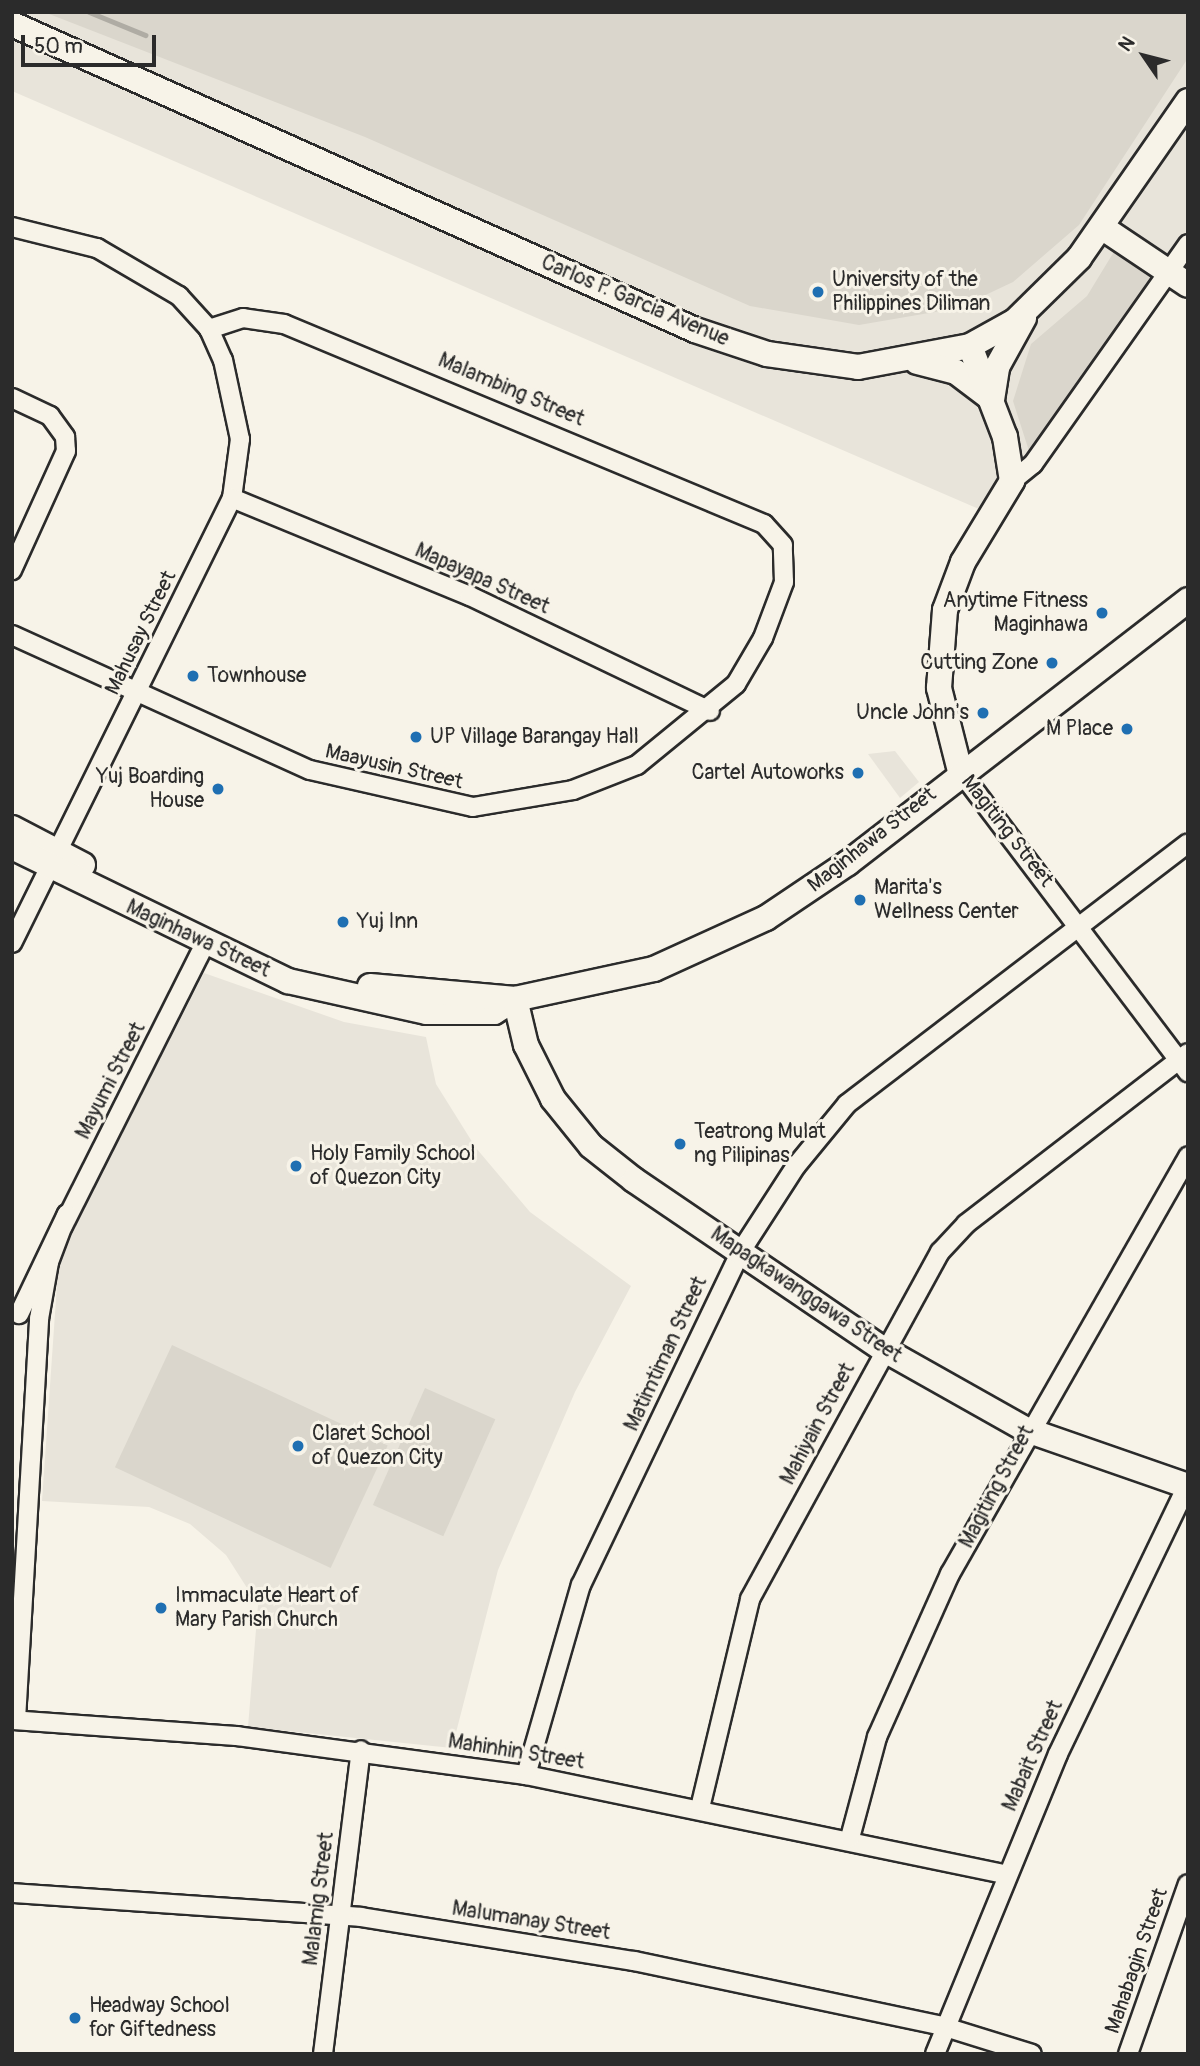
<!DOCTYPE html>
<html>
<head>
<meta charset="utf-8">
<style>
	body { margin:0 }
	#map { position:relative; width:1200px; height:2066px; overflow:hidden; background:#f7f3e8; font-family:Pangolin,sans-serif }
	div>[style] { position:absolute }
	.built>* { inset:0; background:#e8e4da }
	.green>* { inset:0; background:#dad6cc; transform-origin:0 0 }
	.stream>* { height:5px; margin:-2.5px; padding:0 2.5px; transform-origin:2.5px; border-radius:2.5px; background:#afaca4 }
	.roads { filter:drop-shadow(2px 0 #2b2b2b) drop-shadow(-2px 0 #2b2b2b) drop-shadow(0 2px #2b2b2b) drop-shadow(0 -2px #2b2b2b) }
	.street>* { height:18px; margin:-9px; padding:0 9px; transform-origin:9px; border-radius:9px; background:#f7f3e8 }
	.secondary>* { height:24px; margin:-12px; padding:0 12px; transform-origin:12px; border-radius:12px; background:#f7f3e8 }
	.dots>* { width:19px; height:19px; translate:-50% -50%; box-sizing:border-box; border:4px solid #f7f3e8; border-radius:50% }
	span { translate:-50% -50%; white-space:nowrap; text-align:center; line-height:1.15; -webkit-text-stroke:6px #f7f3e8; paint-order:stroke }
	.poi-label { font-size:21px; color:#2b2b2b }
	.left { translate:0 -50%; text-align:left }
	.right { translate:-100% -50%; text-align:right }
	.street-label { font-size:21px; color:#2b2b2b }
	.frame { position:absolute; inset:0; border:14px solid #2b2b2b; pointer-events:none }
	.north { position:absolute; left:1109px; top:21px; width:70px; height:70px; -webkit-text-stroke:5px #f7f3e8; paint-order:stroke; rotate:305deg; font-size:19px; font-weight:700; line-height:28px; text-align:center; color:#2b2b2b }
	.north::after { content:''; display:block; margin:auto; width:24px; height:32px; background:#2b2b2b; clip-path:polygon(50% 0,100% 100%,50% 72%,0 100%) }
	.scale { position:absolute; left:21px; top:35px; width:135px; height:32px; box-sizing:border-box; border:4px solid #2b2b2b; border-top:0; padding-left:9px; font-size:21px; line-height:24px; white-space:nowrap; color:#2b2b2b; -webkit-text-stroke:5px #f7f3e8; paint-order:stroke }
</style>
</head>
<body>
<div id="map">
	<div class="built">
		<div style="clip-path:polygon(12px 12px,1188px 12px,1188px 243px,995px 516px,12px 91px)"></div>
		<div style="clip-path:polygon(895px 751px,919px 782px,900px 798px,868px 754px)"></div>
		<div style="clip-path:polygon(204px 973px,344px 1022px,426px 1037px,436px 1084px,476px 1148px,530px 1212px,631px 1286px,575px 1392px,498px 1570px,452px 1748px,248px 1727px,258px 1605px,226px 1555px,190px 1524px,149px 1507px,42px 1501px,59px 1256px)"></div>
	</div>
	<div class="green">
		<div style="clip-path:polygon(44px 12px,1188px 12px,1188px 58px,1079px 225px,1013px 282px,958px 308px,859px 325px,750px 306px,365px 137px)"></div>
		<div style="clip-path:polygon(1115px 250px,1153px 276px,1029px 451px,1013px 401px,1031px 344px,1087px 296px)"></div>
		<div style="left:172px;top:1345px;width:238px;height:135px;rotate:25deg"></div>
		<div style="left:425px;top:1388px;width:77px;height:128px;rotate:24deg"></div>
	</div>
	<div class="stream">
		<div style="left:89px;top:12px;width:61px;rotate:22.3deg"></div>
	</div>
	<div class="roads">
		<div class="street">
			<div style="left:12px;top:227px;width:88px;rotate:13.9deg"></div>
			<div style="left:97px;top:248px;width:95px;rotate:30.3deg"></div>
			<div style="left:179px;top:296px;width:45px;rotate:47.7deg"></div>
			<div style="left:209px;top:329px;width:34px;rotate:66deg"></div>
			<div style="left:223px;top:360px;width:81px;rotate:77.9deg"></div>
			<div style="left:240px;top:439px;width:60px;rotate:97.7deg"></div>
			<div style="left:232px;top:498px;width:496px;rotate:116.3deg"></div>
			<div style="left:12px;top:398px;width:42px;rotate:25.3deg"></div>
			<div style="left:50px;top:416px;width:26px;rotate:54deg"></div>
			<div style="left:65px;top:437px;width:14px;rotate:86deg"></div>
			<div style="left:66px;top:451px;width:131px;rotate:114.4deg"></div>
			<div style="left:1012px;top:481px;width:27px;rotate:-39deg"></div>
			<div style="left:1033px;top:464px;width:269px;rotate:-54.8deg"></div>
			<div style="left:232px;top:498px;width:257px;rotate:22.4deg"></div>
			<div style="left:470px;top:596px;width:266px;rotate:25.6deg"></div>
			<div style="left:12px;top:635px;width:327px;rotate:24.4deg"></div>
			<div style="left:310px;top:770px;width:167px;rotate:12.8deg"></div>
			<div style="left:473px;top:807px;width:101px;rotate:-9.6deg"></div>
			<div style="left:573px;top:790px;width:69px;rotate:-21.3deg"></div>
			<div style="left:637px;top:765px;width:128px;rotate:-39.3deg"></div>
			<div style="left:736px;top:684px;width:53px;rotate:-59.6deg"></div>
			<div style="left:763px;top:638px;width:60px;rotate:-69.4deg"></div>
			<div style="left:784px;top:582px;width:37px;rotate:-92deg"></div>
			<div style="left:783px;top:545px;width:28px;rotate:-132deg"></div>
			<div style="left:764px;top:524px;width:520px;rotate:-157.38deg"></div>
			<div style="left:284px;top:324px;width:41px;rotate:-171.7deg"></div>
			<div style="left:243px;top:318px;width:36px;rotate:162deg"></div>
			<div style="left:960px;top:771px;width:378px;rotate:52.9deg"></div>
			<div style="left:63px;top:1226px;width:313px;rotate:-63.3deg"></div>
			<div style="left:12px;top:1720px;width:226px;rotate:4.1deg"></div>
			<div style="left:237px;top:1736px;width:292px;rotate:7.7deg"></div>
			<div style="left:526px;top:1775px;width:490px;rotate:11.7deg"></div>
			<div style="left:16px;top:1720px;width:402px;rotate:-86.7deg"></div>
			<div style="left:39px;top:1319px;width:58px;rotate:-80deg"></div>
			<div style="left:49px;top:1262px;width:51px;rotate:-69.4deg"></div>
			<div style="left:67px;top:1214px;width:111px;rotate:115.6deg"></div>
			<div style="left:526px;top:1775px;width:198px;rotate:-73.9deg"></div>
			<div style="left:581px;top:1585px;width:370px;rotate:-64.4deg"></div>
			<div style="left:741px;top:1251px;width:101px;rotate:-57.1deg"></div>
			<div style="left:796px;top:1166px;width:80px;rotate:-50.6deg"></div>
			<div style="left:847px;top:1104px;width:429px;rotate:-37.4deg"></div>
			<div style="left:700px;top:1808px;width:215px;rotate:-76.5deg"></div>
			<div style="left:750px;top:1599px;width:396px;rotate:-61.3deg"></div>
			<div style="left:940px;top:1252px;width:38px;rotate:-47deg"></div>
			<div style="left:966px;top:1224px;width:280px;rotate:-37.6deg"></div>
			<div style="left:850px;top:1838px;width:105px;rotate:-75deg"></div>
			<div style="left:877px;top:1737px;width:179px;rotate:-65.9deg"></div>
			<div style="left:950px;top:1574px;width:481px;rotate:-60.3deg"></div>
			<div style="left:12px;top:1893px;width:350px;rotate:3.9deg"></div>
			<div style="left:361px;top:1917px;width:277px;rotate:9.2deg"></div>
			<div style="left:634px;top:1961px;width:315px;rotate:11.9deg"></div>
			<div style="left:942px;top:2026px;width:94px;rotate:17.3deg"></div>
			<div style="left:323px;top:2054px;width:306px;rotate:-82.9deg"></div>
			<div style="left:935px;top:2054px;width:324px;rotate:-67.7deg"></div>
			<div style="left:1058px;top:1754px;width:300px;rotate:-64.3deg"></div>
			<div style="left:1128px;top:2054px;width:180px;rotate:-70.6deg"></div>
		</div>
		<div class="secondary">
			<div style="left:12px;top:24px;width:748px;rotate:24.13deg"></div>
			<div style="left:695px;top:330px;width:76px;rotate:18.4deg"></div>
			<div style="left:767px;top:354px;width:92px;rotate:8.1deg"></div>
			<div style="left:858px;top:367px;width:114px;rotate:-10.6deg"></div>
			<div style="left:970px;top:346px;width:51px;rotate:-29.1deg"></div>
			<div style="left:1015px;top:321px;width:90px;rotate:-44.5deg"></div>
			<div style="left:1079px;top:258px;width:191px;rotate:-55.2deg"></div>
			<div style="left:1103px;top:228px;width:102px;rotate:33.8deg"></div>
			<div style="left:917px;top:362px;width:40px;rotate:14.4deg"></div>
			<div style="left:956px;top:372px;width:41px;rotate:37.1deg"></div>
			<div style="left:992px;top:400px;width:33px;rotate:-81deg"></div>
			<div style="left:997px;top:367px;width:56px;rotate:-61.1deg"></div>
			<div style="left:960px;top:771px;width:86px;rotate:-104.2deg"></div>
			<div style="left:939px;top:688px;width:78px;rotate:-85.6deg"></div>
			<div style="left:945px;top:610px;width:51px;rotate:-69.4deg"></div>
			<div style="left:963px;top:562px;width:95px;rotate:-58.8deg"></div>
			<div style="left:1012px;top:481px;width:45px;rotate:-99deg"></div>
			<div style="left:1005px;top:437px;width:97px;rotate:-111deg"></div>
			<div style="left:12px;top:828px;width:80px;rotate:27.5deg"></div>
			<div style="left:12px;top:847px;width:307px;rotate:25.9deg"></div>
			<div style="left:288px;top:981px;width:142px;rotate:12.6deg"></div>
			<div style="left:427px;top:1012px;width:67px"></div>
			<div style="left:494px;top:1012px;width:25px;rotate:-32deg"></div>
			<div style="left:515px;top:999px;width:142px;rotate:-12.2deg"></div>
			<div style="left:654px;top:969px;width:123px;rotate:-24.5deg"></div>
			<div style="left:766px;top:918px;width:99px;rotate:-33.9deg"></div>
			<div style="left:848px;top:863px;width:430px;rotate:-37.7deg"></div>
			<div style="left:370px;top:986px;width:146px;rotate:5.1deg"></div>
			<div style="left:515px;top:999px;width:47px;rotate:76.6deg"></div>
			<div style="left:526px;top:1045px;width:60px;rotate:63.4deg"></div>
			<div style="left:553px;top:1099px;width:60px;rotate:51deg"></div>
			<div style="left:591px;top:1146px;width:55px;rotate:38.3deg"></div>
			<div style="left:634px;top:1180px;width:301px;rotate:34.2deg"></div>
			<div style="left:883px;top:1349px;width:165px;rotate:29.4deg"></div>
			<div style="left:1027px;top:1430px;width:170px;rotate:19.2deg"></div>
		</div>
	</div>
	<div class="dots">
		<div style="left:818px;top:292px;background:#1f6fb2"></div>
		<div style="left:1102px;top:613px;background:#1f6fb2"></div>
		<div style="left:1052px;top:663px;background:#1f6fb2"></div>
		<div style="left:193px;top:676px;background:#1f6fb2"></div>
		<div style="left:983px;top:713px;background:#1f6fb2"></div>
		<div style="left:1127px;top:729px;background:#1f6fb2"></div>
		<div style="left:416px;top:737px;background:#1f6fb2"></div>
		<div style="left:858px;top:773px;background:#1f6fb2"></div>
		<div style="left:218px;top:789px;background:#1f6fb2"></div>
		<div style="left:860px;top:900px;background:#1f6fb2"></div>
		<div style="left:343px;top:922px;background:#1f6fb2"></div>
		<div style="left:680px;top:1144px;background:#1f6fb2"></div>
		<div style="left:296px;top:1166px;background:#1f6fb2"></div>
		<div style="left:298px;top:1446px;background:#1f6fb2"></div>
		<div style="left:161px;top:1608px;background:#1f6fb2"></div>
		<div style="left:75px;top:2018px;background:#1f6fb2"></div>
	</div>
	<div class="poi-label">
		<span class="left" style="left:832px;top:292px">University of the<br>Philippines Diliman</span>
		<span class="right" style="left:1088px;top:613px">Anytime Fitness<br>Maginhawa</span>
		<span class="right" style="left:1038px;top:663px">Cutting Zone</span>
		<span class="left" style="left:207px;top:676px">Townhouse</span>
		<span class="right" style="left:969px;top:713px">Uncle John's</span>
		<span class="right" style="left:1113px;top:729px">M Place</span>
		<span class="left" style="left:430px;top:737px">UP Village Barangay Hall</span>
		<span class="right" style="left:844px;top:773px">Cartel Autoworks</span>
		<span class="right" style="left:204px;top:789px">Yuj Boarding<br>House</span>
		<span class="left" style="left:874px;top:900px">Marita's<br>Wellness Center</span>
		<span class="left" style="left:357px;top:922px">Yuj Inn</span>
		<span class="left" style="left:694px;top:1144px">Teatrong Mulat<br>ng Pilipinas</span>
		<span class="left" style="left:310px;top:1166px">Holy Family School<br>of Quezon City</span>
		<span class="left" style="left:312px;top:1446px">Claret School<br>of Quezon City</span>
		<span class="left" style="left:175px;top:1608px">Immaculate Heart of<br>Mary Parish Church</span>
		<span class="left" style="left:89px;top:2018px">Headway School<br>for Giftedness</span>
	</div>
	<div class="street-label">
		<span style="left:635px;top:301px;rotate:23deg">Carlos P. Garcia Avenue</span>
		<span style="left:511px;top:390px;rotate:23deg">Malambing Street</span>
		<span style="left:482px;top:579px;rotate:24deg">Mapayapa Street</span>
		<span style="left:141px;top:633px;rotate:-64deg">Mahusay Street</span>
		<span style="left:394px;top:767px;rotate:13deg">Maayusin Street</span>
		<span style="left:1007px;top:831px;rotate:52deg">Magiting Street</span>
		<span style="left:872px;top:840px;rotate:-38deg">Maginhawa Street</span>
		<span style="left:198px;top:939px;rotate:25deg">Maginhawa Street</span>
		<span style="left:111px;top:1081px;rotate:-63deg">Mayumi Street</span>
		<span style="left:806px;top:1295px;rotate:34deg">Mapagkawanggawa Street</span>
		<span style="left:666px;top:1354px;rotate:-65deg">Matimtiman Street</span>
		<span style="left:818px;top:1424px;rotate:-62deg">Mahiyain Street</span>
		<span style="left:997px;top:1487px;rotate:-62deg">Magiting Street</span>
		<span style="left:516px;top:1752px;rotate:9deg">Mahinhin Street</span>
		<span style="left:1033px;top:1756px;rotate:-66deg">Mabait Street</span>
		<span style="left:319px;top:1899px;rotate:-83deg">Malamig Street</span>
		<span style="left:531px;top:1921px;rotate:9deg">Malumanay Street</span>
		<span style="left:1137px;top:1961px;rotate:-71deg">Mahabagin Street</span>
	</div>
	<div class="frame"></div>
	<div class="north">N</div>
	<div class="scale">50 m</div>
</div>
</body>
</html>
